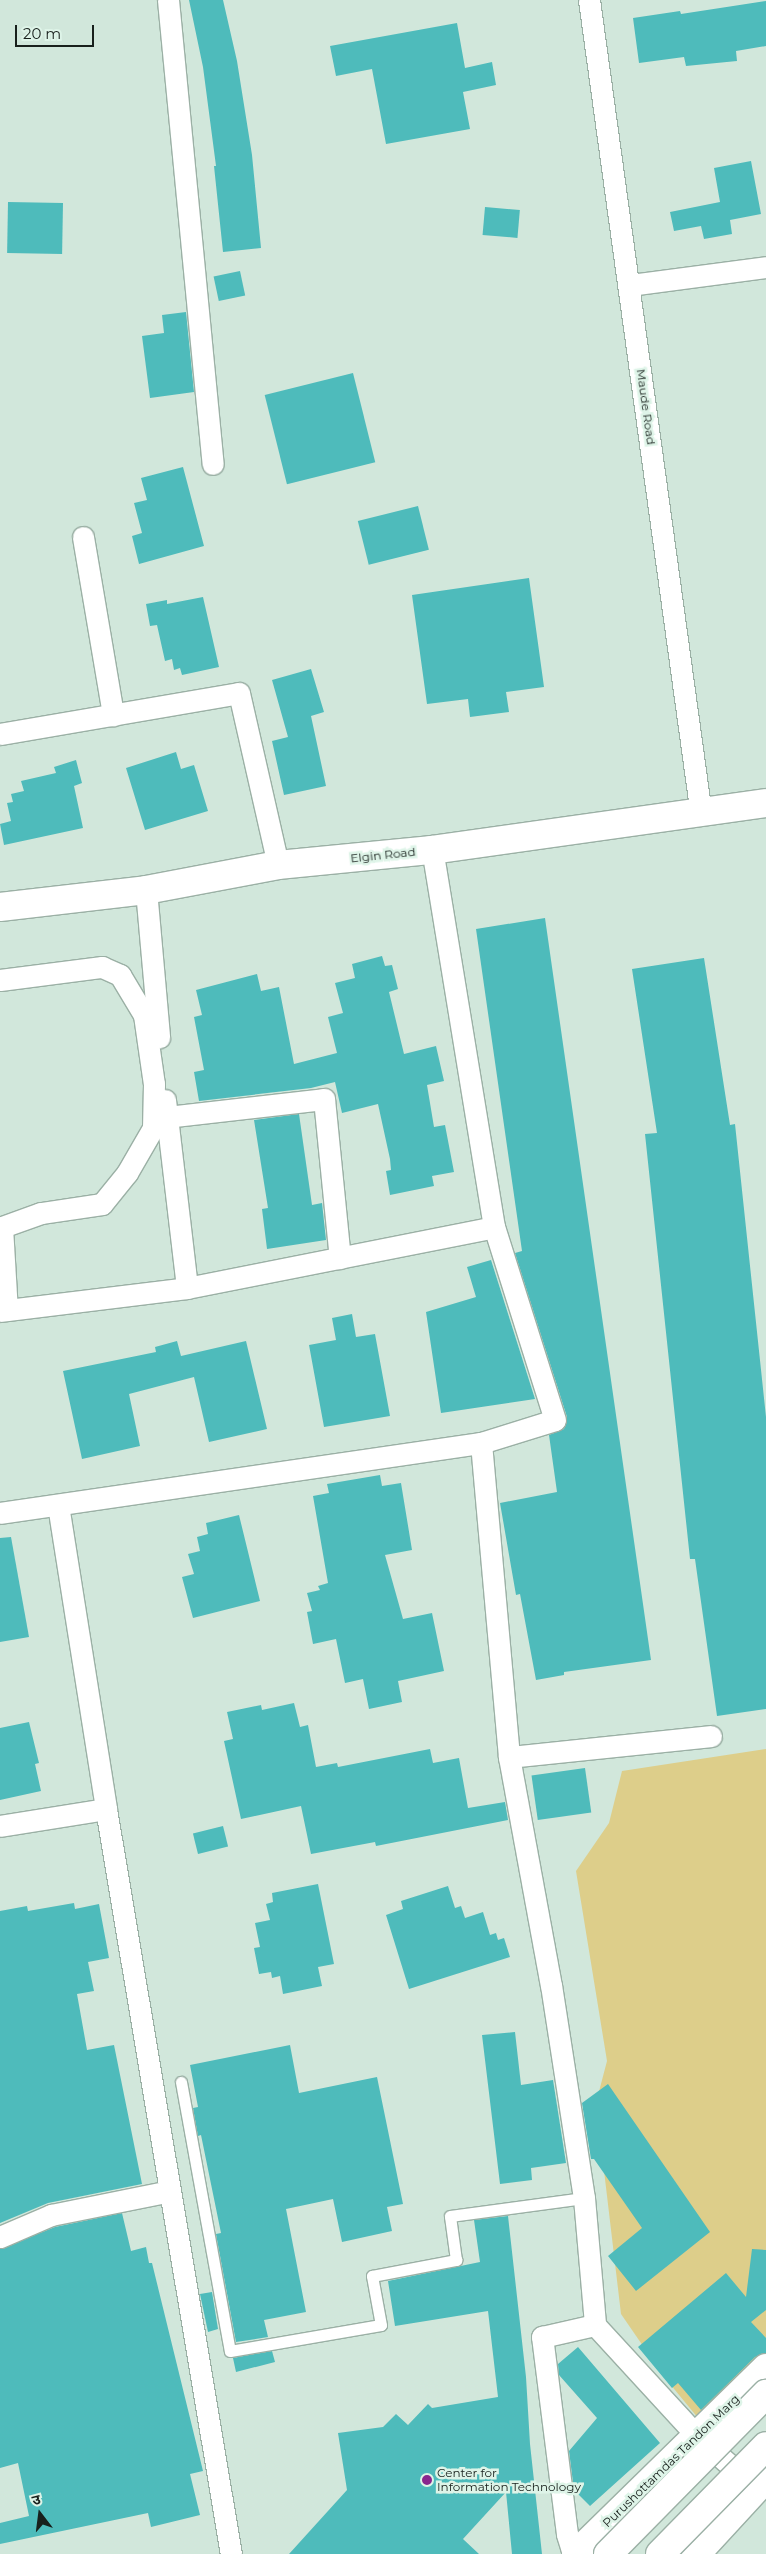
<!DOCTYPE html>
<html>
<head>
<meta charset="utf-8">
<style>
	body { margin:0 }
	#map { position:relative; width:766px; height:2554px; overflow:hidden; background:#d1e7db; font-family:Montserrat,"Noto Sans Devanagari",sans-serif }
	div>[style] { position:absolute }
	.green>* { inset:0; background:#ddce8a }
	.building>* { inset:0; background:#4ebbbb; transform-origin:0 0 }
	.roads { filter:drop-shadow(1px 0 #9bb0a5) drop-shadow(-1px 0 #9bb0a5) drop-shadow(0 1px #9bb0a5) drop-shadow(0 -1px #9bb0a5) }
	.lane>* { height:11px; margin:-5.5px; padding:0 5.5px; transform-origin:5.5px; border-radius:5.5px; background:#fff }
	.street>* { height:21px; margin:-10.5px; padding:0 10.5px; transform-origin:10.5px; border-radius:10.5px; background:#fff }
	.secondary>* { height:28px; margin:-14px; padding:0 14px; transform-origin:14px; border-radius:14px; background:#fff }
	.bridges { filter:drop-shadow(1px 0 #9bb0a5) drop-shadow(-1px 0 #9bb0a5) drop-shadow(0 1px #9bb0a5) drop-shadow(0 -1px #9bb0a5) }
	.primary-bridge>* { height:28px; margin:-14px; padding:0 14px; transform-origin:14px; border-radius:14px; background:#fff }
	.dots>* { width:14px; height:14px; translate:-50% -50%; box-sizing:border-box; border:2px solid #def4e8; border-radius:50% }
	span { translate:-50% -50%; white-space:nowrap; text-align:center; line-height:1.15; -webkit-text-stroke:5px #def4e8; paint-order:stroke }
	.street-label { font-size:12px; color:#18201c }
	.poi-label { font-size:12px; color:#18201c }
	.left { translate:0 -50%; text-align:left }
	.north { position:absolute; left:15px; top:2489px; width:50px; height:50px; -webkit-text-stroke:4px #def4e8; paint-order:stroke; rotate:345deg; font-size:14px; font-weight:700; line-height:20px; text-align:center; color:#18201c }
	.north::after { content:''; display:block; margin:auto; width:18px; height:22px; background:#18201c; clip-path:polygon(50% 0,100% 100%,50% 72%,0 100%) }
	.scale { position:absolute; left:15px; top:25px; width:79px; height:22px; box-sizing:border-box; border:2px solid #18201c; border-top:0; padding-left:6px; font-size:15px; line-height:18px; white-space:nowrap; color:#18201c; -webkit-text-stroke:4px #def4e8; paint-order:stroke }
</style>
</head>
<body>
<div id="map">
	<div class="green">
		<div style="clip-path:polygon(766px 1749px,766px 2383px,713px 2436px,665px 2378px,621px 2314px,596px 2103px,607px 2061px,576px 1871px,609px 1823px,622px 1771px)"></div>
	</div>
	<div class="building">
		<div style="clip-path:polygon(189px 0,223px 0,237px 61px,252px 155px,261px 248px,223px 252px,214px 166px,216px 166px,203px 67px)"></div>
		<div style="clip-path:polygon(766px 1px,766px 46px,736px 51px,737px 61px,686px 66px,684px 57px,639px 63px,633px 18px,680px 11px,681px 14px)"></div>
		<div style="clip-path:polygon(457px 23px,465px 68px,492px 62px,496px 85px,463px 92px,470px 129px,386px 144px,372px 69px,336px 76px,330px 46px)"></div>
		<div style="clip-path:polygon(751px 161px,761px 214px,730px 220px,732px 234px,704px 239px,701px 226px,674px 231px,670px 212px,720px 202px,714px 168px)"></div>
		<div style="left:8px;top:202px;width:55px;height:51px;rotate:1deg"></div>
		<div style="left:485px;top:207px;width:35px;height:28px;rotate:5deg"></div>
		<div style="left:240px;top:271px;width:25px;height:27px;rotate:78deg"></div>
		<div style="clip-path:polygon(186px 312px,194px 392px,150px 398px,142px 336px,164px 333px,162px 315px)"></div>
		<div style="left:353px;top:373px;width:92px;height:91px;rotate:76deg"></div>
		<div style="clip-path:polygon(183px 467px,204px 546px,139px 564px,132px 536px,142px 533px,134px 503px,147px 500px,141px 478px)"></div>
		<div style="left:418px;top:506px;width:45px;height:62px;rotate:76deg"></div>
		<div style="clip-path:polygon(529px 578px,544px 687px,506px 692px,509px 712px,470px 717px,468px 699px,427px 704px,412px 595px)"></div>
		<div style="clip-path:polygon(203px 597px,219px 667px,182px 675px,180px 668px,174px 670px,172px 659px,165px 661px,157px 625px,150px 626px,146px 604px,167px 600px,167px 604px)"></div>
		<div style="clip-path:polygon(311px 669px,324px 712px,311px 716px,326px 786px,284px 795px,272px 741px,288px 737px,272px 680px)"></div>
		<div style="clip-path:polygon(176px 752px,181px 769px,194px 765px,208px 811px,145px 830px,126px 768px)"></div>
		<div style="clip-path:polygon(76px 760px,82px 783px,74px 786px,83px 828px,4px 845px,0 824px,11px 821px,7px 803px,13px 802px,11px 794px,24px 791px,21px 781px,56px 773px,54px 767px)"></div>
		<div style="clip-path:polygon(545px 918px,651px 1660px,564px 1672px,564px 1675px,536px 1680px,520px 1594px,516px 1595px,500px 1503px,557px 1492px,549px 1435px,564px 1429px,567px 1417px,515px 1253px,522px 1251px,476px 929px)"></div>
		<div style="clip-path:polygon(382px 956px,385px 966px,392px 965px,398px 989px,389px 992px,404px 1054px,436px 1046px,444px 1081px,427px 1085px,434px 1127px,445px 1125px,454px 1172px,432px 1176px,434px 1186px,390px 1195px,386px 1171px,391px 1170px,390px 1159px,378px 1104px,342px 1113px,335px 1082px,311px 1088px,199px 1101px,194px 1072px,204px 1070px,194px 1017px,202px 1015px,196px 990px,257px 974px,261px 991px,279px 987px,294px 1064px,337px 1053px,328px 1017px,343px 1013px,335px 983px,355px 978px,352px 964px)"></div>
		<div style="clip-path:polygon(704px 958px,730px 1125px,735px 1124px,766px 1417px,766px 1709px,717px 1716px,695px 1559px,690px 1559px,645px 1134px,657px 1133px,632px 969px)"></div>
		<div style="clip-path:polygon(299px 1114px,312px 1205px,322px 1203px,326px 1240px,267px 1249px,262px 1209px,268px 1208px,254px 1120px)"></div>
		<div style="clip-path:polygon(491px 1260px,535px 1399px,441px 1413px,426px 1312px,476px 1297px,467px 1267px)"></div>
		<div style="clip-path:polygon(352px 1314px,356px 1337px,375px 1334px,390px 1416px,324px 1427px,309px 1345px,336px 1340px,332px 1318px)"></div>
		<div style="clip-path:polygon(177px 1341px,181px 1356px,246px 1341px,267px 1429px,209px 1442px,194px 1377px,129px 1394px,140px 1446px,82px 1459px,63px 1371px,156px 1352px,155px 1347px)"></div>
		<div style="clip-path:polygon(380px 1475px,382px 1486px,401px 1483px,412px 1550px,385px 1555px,403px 1619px,432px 1613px,444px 1671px,398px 1681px,402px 1702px,369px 1709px,363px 1679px,345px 1683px,336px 1639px,313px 1644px,307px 1612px,312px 1611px,307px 1593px,320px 1590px,318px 1586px,328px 1583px,313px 1496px,329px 1493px,327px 1484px)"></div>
		<div style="clip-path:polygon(239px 1515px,260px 1601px,193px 1618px,182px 1577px,194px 1574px,188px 1554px,200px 1551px,197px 1537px,208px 1534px,206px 1523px)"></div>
		<div style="clip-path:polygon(11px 1537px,29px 1637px,0 1642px,0 1538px)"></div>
		<div style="clip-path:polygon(294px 1703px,300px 1727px,308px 1725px,316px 1767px,337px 1763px,338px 1767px,430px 1749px,433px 1763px,459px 1758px,468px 1808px,505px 1802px,508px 1820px,376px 1846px,375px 1842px,311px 1854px,301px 1806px,241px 1819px,224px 1741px,233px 1739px,227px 1712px,261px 1705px,262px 1710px)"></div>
		<div style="clip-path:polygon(29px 1722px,39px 1763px,35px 1764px,41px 1791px,0 1800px,0 1728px)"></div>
		<div style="left:585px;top:1768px;width:45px;height:54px;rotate:82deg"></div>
		<div style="left:223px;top:1826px;width:21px;height:31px;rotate:76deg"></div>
		<div style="clip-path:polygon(318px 1884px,334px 1964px,318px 1967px,322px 1986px,283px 1994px,280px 1976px,272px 1978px,271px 1972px,259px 1974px,254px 1948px,260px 1947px,255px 1923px,270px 1920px,266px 1904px,273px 1902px,272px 1893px)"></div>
		<div style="clip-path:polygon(448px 1886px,455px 1908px,461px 1906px,465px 1918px,483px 1912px,490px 1935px,496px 1933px,498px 1940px,504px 1938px,510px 1957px,409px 1989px,386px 1915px,403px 1909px,401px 1901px)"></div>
		<div style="clip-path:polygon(74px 1903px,75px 1909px,99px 1904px,109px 1958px,88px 1962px,94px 1991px,77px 1994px,87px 2050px,114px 2045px,142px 2184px,48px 2203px,0 2223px,0 1911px,27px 1906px,28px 1911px)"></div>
		<div style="clip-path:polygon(515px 2032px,521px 2085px,553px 2080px,566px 2163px,531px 2168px,532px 2180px,500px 2184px,482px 2035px)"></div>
		<div style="clip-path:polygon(290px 2045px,299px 2093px,377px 2077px,403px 2204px,387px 2207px,392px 2231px,342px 2242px,333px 2199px,286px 2209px,306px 2312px,264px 2320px,268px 2337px,236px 2342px,216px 2234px,221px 2233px,201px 2135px,198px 2136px,193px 2108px,198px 2107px,190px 2065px)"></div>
		<div style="clip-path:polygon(608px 2084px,710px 2232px,636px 2291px,608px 2256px,642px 2228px,594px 2159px,591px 2159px,582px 2103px)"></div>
		<div style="clip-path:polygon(122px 2213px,131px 2251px,146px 2247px,149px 2263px,152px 2263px,203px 2471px,190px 2474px,200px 2515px,151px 2527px,148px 2513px,0 2544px,0 2523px,29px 2516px,18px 2463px,0 2468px,0 2249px,55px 2227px)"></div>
		<div style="clip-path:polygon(508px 2216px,526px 2377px,530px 2444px,542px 2554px,512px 2554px,506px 2492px,463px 2539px,479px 2554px,289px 2554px,347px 2490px,338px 2433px,383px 2427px,396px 2414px,408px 2425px,428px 2404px,432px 2408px,498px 2397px,488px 2311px,395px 2326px,388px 2281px,480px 2262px,474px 2220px)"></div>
		<div style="clip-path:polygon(752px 2249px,766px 2250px,766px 2310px,751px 2322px,766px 2338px,766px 2353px,755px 2357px,701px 2410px,678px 2383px,672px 2388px,638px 2347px,726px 2273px,746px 2297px)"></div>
		<div style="clip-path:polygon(212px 2292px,218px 2329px,208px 2332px,200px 2294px)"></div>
		<div style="clip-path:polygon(578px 2347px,660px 2443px,590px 2506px,574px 2490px,569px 2451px,597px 2418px,559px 2375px,558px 2364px)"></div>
		<div style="clip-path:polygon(272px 2351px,275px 2362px,236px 2372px,233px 2358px)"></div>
	</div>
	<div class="roads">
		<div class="lane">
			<div style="left:181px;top:2082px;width:273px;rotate:79.7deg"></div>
			<div style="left:230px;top:2351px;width:153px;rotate:-9.8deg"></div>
			<div style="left:381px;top:2325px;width:50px;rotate:-100.4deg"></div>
			<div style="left:372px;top:2276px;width:86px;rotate:-10.8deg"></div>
			<div style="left:456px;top:2260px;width:44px;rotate:-97.8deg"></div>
			<div style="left:450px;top:2216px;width:135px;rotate:-7.7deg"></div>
		</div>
		<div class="street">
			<div style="left:168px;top:0;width:466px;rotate:84.5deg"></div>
			<div style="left:589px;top:0;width:822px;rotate:82.17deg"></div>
			<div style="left:630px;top:285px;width:137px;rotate:-7.5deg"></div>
			<div style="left:83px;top:537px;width:181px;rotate:80.4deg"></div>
			<div style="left:0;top:734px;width:242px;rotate:-9.7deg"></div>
			<div style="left:239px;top:693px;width:176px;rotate:77.2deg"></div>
			<div style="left:146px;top:890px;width:148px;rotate:84.9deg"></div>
			<div style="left:0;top:980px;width:103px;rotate:-7.3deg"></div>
			<div style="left:102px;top:967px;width:20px;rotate:24deg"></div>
			<div style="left:120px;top:975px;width:47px;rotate:59deg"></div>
			<div style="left:144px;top:1015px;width:70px;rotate:81.8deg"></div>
			<div style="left:154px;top:1084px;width:44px;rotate:91.3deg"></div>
			<div style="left:153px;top:1128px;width:52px;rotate:120deg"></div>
			<div style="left:127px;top:1173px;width:40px;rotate:129deg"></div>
			<div style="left:102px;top:1204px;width:62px;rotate:171.6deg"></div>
			<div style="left:41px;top:1213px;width:41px;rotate:160.3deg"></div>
			<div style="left:2px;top:1227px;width:83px;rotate:86.6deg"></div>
			<div style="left:165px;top:1100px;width:189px;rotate:83.3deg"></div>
			<div style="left:167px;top:1117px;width:158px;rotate:-6.5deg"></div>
			<div style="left:324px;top:1099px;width:160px;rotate:84.3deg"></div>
			<div style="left:0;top:1311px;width:188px;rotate:-7deg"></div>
			<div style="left:187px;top:1288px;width:313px;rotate:-11.2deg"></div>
			<div style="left:481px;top:1443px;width:315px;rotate:84.9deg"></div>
			<div style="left:509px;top:1757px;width:232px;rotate:79.6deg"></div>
			<div style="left:551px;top:1985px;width:216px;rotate:81.2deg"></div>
			<div style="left:584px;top:2198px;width:127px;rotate:85deg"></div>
			<div style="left:595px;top:2325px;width:152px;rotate:47.4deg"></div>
			<div style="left:698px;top:2437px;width:69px;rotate:41.5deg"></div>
			<div style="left:58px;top:1505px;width:308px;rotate:81deg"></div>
			<div style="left:106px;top:1809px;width:755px;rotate:80.48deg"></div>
			<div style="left:0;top:1513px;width:486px;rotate:-8.3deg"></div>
			<div style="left:481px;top:1443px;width:77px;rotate:-17.3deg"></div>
			<div style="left:555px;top:1420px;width:202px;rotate:-107.5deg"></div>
			<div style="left:494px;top:1227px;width:382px;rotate:-99.3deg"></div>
			<div style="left:509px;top:1757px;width:203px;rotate:-5.9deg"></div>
			<div style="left:0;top:1826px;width:107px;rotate:-9.1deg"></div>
			<div style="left:0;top:2237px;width:56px;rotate:-23.3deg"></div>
			<div style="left:51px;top:2215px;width:121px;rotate:-11.4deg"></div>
			<div style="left:573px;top:2554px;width:21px;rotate:-107deg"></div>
			<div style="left:567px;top:2534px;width:199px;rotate:-97.2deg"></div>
			<div style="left:542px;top:2337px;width:54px;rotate:-12.8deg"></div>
		</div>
		<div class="secondary">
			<div style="left:0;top:907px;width:147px;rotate:-6.6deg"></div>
			<div style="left:146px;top:890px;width:134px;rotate:-10.7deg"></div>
			<div style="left:278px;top:865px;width:155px;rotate:-5.6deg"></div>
			<div style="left:432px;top:850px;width:337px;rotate:-8deg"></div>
			<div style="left:576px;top:2554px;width:266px;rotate:-44.4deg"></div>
			<div style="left:696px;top:2554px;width:103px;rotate:-47.4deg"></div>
		</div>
	</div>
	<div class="bridges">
		<div class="primary-bridge">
			<div style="left:608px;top:2554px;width:225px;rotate:-45.4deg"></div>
			<div style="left:660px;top:2554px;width:151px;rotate:-45.5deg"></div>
		</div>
	</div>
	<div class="dots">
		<div style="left:427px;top:2480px;background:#89268e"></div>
	</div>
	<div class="street-label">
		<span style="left:646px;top:407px;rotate:82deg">Maude Road</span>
		<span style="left:383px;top:855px;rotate:-6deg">Elgin Road</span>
		<span style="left:671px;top:2461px;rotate:-44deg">Purushottamdas Tandon Marg</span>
	</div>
	<div class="poi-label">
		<span class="left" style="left:437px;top:2480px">Center for<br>Information Technology</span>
	</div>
	<div class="north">उ</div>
	<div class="scale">20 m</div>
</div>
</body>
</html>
